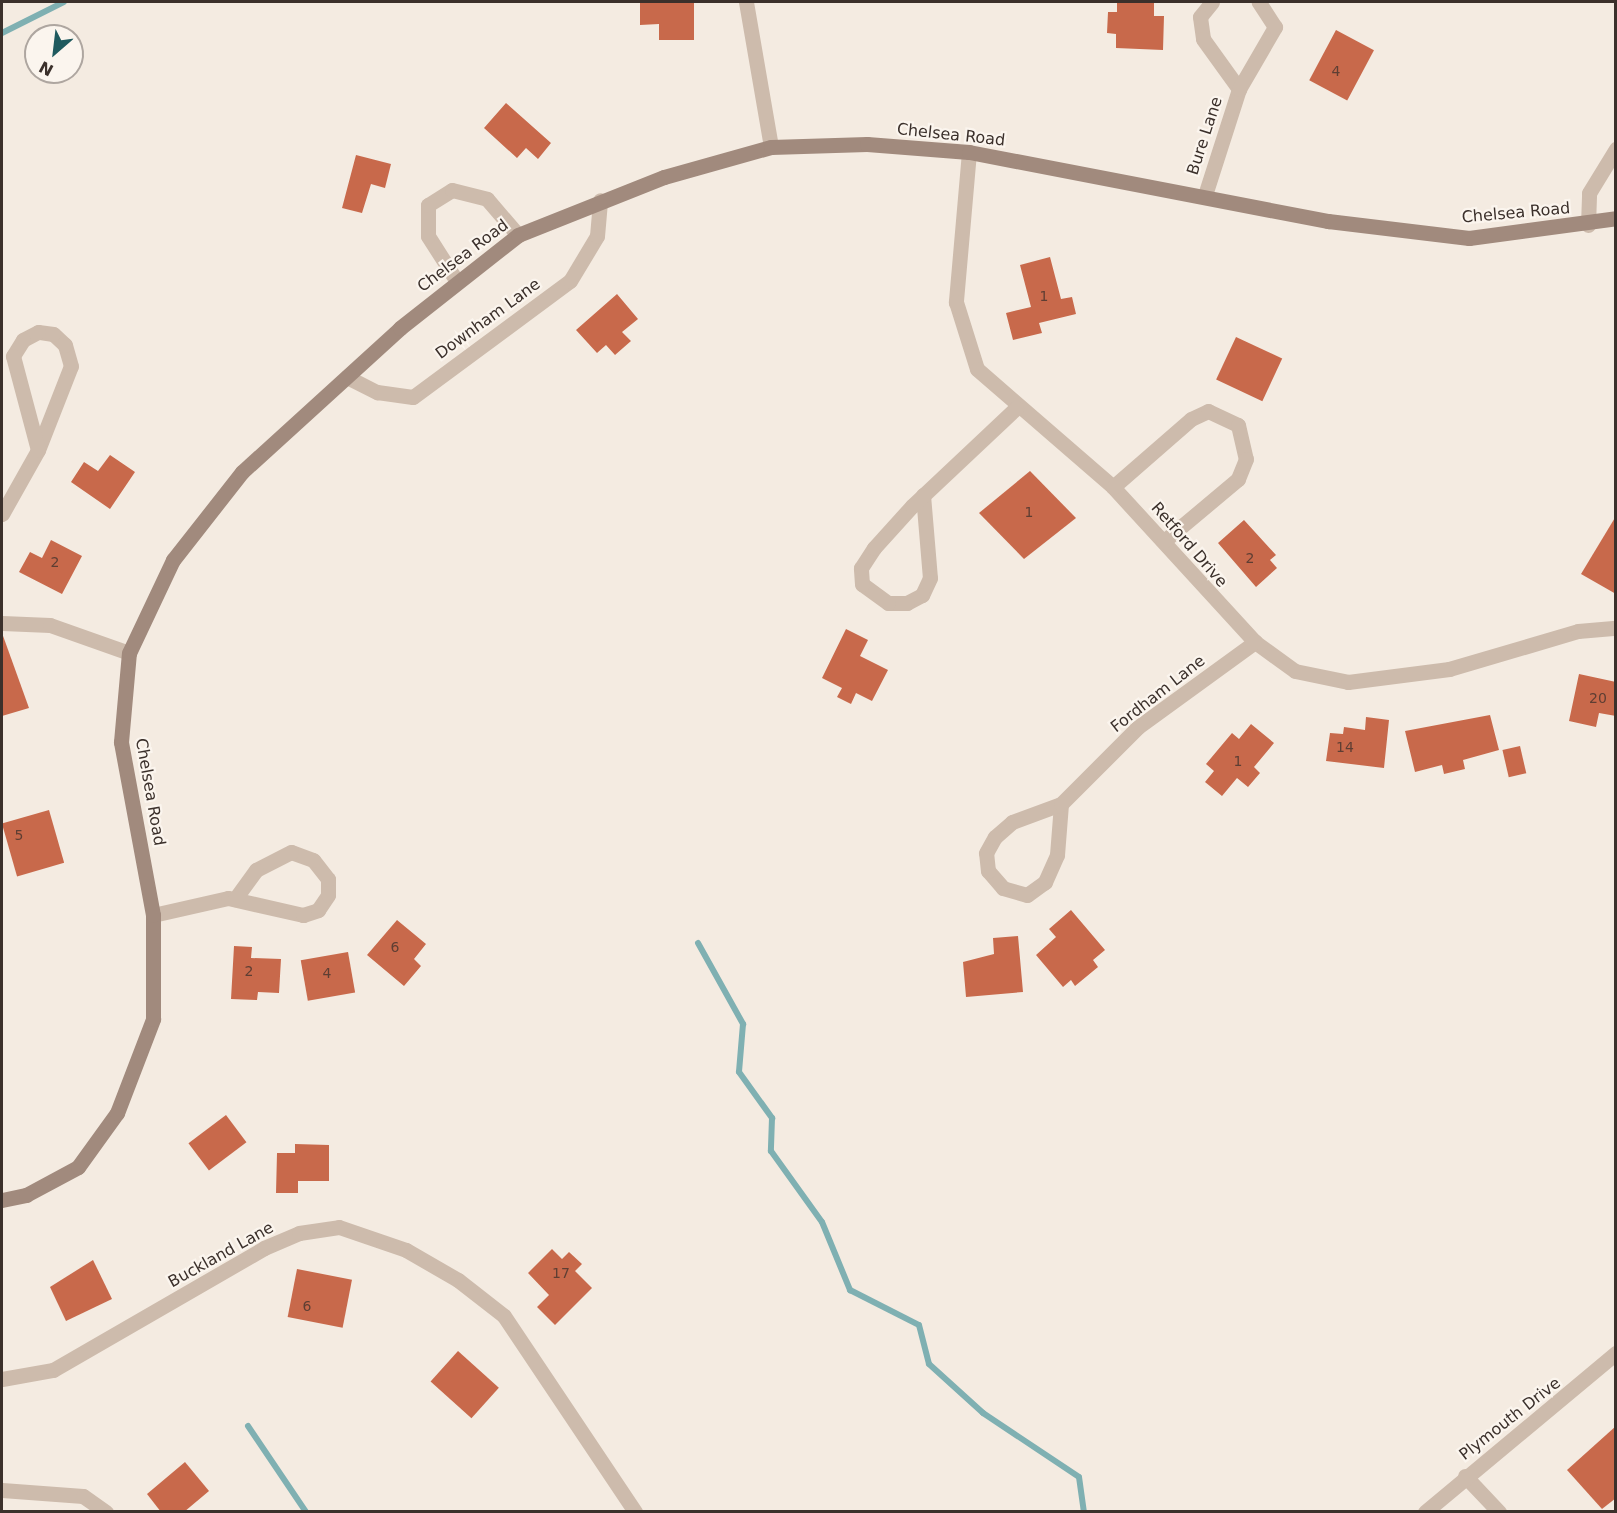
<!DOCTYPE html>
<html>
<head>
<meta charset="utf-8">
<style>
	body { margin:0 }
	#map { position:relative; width:1617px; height:1513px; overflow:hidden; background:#f4ebe1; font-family:"DejaVu Sans",sans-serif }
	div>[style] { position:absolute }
	.stream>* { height:6px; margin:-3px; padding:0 3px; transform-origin:3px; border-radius:3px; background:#7fb0b2 }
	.building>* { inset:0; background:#c8694b; transform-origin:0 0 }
	.street>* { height:15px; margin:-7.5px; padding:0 7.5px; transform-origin:7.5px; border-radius:7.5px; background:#cdbbac }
	.secondary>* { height:15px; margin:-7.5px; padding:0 7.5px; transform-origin:7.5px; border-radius:7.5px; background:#a18a7d }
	span { translate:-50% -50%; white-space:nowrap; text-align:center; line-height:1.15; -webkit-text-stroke:4.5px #fbf5ee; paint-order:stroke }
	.number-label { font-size:14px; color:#5e3e33 }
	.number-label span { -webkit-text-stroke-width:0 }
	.street-label { font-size:16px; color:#3b302b }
	.frame { position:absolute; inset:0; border:3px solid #3b302b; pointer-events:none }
	.north { position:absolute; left:24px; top:24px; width:60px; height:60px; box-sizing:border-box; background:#fbf5ee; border:2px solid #aea6a0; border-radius:50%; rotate:208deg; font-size:16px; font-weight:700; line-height:24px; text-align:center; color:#3b302b }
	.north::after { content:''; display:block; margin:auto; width:21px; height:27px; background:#1f5a5e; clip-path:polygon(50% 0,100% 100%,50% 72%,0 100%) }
</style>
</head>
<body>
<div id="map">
	<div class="stream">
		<div style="left:2px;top:33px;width:69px;rotate:-26.6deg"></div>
		<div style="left:698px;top:943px;width:93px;rotate:60.9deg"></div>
		<div style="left:743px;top:1024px;width:48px;rotate:94.8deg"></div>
		<div style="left:739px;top:1072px;width:57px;rotate:54.3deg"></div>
		<div style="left:772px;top:1118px;width:33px;rotate:92deg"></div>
		<div style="left:771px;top:1151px;width:87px;rotate:54.3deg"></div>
		<div style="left:822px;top:1222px;width:74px;rotate:67.6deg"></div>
		<div style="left:850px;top:1290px;width:77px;rotate:26.9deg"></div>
		<div style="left:919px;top:1325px;width:40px;rotate:75.6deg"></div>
		<div style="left:929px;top:1364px;width:73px;rotate:42.2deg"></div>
		<div style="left:983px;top:1413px;width:115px;rotate:33.7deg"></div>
		<div style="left:1079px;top:1477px;width:35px;rotate:82deg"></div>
		<div style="left:248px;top:1426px;width:104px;rotate:56deg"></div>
	</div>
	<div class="building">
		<div style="clip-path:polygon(640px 2px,694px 2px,694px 40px,659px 40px,659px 24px,640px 25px)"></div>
		<div style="clip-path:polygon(1117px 2px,1154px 2px,1154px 16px,1164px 16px,1163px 50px,1116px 48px,1116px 34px,1107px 33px,1108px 12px,1117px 12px)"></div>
		<div style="left:1336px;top:30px;width:43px;height:57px;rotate:28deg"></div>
		<div style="clip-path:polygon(506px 103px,551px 143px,538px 159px,526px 148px,517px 158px,484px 128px)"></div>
		<div style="clip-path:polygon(356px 155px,391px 164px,385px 188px,371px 184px,362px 213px,342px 208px)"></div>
		<div style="clip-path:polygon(1050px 257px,1061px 299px,1072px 297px,1076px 314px,1039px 323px,1042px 333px,1013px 340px,1006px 313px,1031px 307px,1020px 265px)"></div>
		<div style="clip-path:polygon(617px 294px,638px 319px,622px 332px,631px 341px,615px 355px,606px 345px,597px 353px,576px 330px)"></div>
		<div style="left:1236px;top:337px;width:51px;height:47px;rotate:25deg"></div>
		<div style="clip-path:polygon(110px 455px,135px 472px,110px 509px,71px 482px,84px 462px,98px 471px)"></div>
		<div style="clip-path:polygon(1030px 471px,1076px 518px,1024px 559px,979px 513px)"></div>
		<div style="clip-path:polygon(1616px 516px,1616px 594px,1581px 574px)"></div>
		<div style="clip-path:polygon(1244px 520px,1276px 555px,1270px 560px,1277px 568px,1256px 587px,1218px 543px)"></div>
		<div style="clip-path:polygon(51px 540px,82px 556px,62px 594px,19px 572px,30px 552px,42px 558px)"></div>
		<div style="clip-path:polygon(846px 629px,868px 640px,860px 656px,888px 670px,872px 701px,856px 693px,851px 704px,837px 697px,842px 688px,822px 678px)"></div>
		<div style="clip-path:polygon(2px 633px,29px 708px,2px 716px)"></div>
		<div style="clip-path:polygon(1579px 674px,1616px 682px,1616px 716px,1599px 713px,1596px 727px,1569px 721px)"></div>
		<div style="clip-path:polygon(1490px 715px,1499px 750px,1463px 760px,1465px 769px,1444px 774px,1442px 765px,1415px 772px,1405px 731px)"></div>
		<div style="clip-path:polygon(1366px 717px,1389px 720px,1384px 768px,1326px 761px,1330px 733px,1343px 734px,1344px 727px,1365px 730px)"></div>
		<div style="clip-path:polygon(1251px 724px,1274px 743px,1254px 767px,1260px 773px,1248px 787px,1237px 778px,1222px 796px,1205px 782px,1214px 771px,1206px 764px,1232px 733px,1239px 739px)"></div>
		<div style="left:1520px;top:746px;width:28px;height:18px;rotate:77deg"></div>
		<div style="left:49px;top:810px;width:55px;height:49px;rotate:74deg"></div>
		<div style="clip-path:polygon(1071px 910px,1105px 950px,1093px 960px,1098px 967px,1075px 986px,1071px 980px,1063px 987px,1036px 955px,1056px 937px,1049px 929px)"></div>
		<div style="clip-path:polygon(397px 920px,426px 944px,414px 959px,421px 966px,404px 986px,367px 955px)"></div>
		<div style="clip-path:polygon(1018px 936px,1023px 992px,966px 997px,963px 962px,994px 954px,993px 938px)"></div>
		<div style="clip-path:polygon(234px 946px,252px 947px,251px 958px,281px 959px,279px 993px,258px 992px,257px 1000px,231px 999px)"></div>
		<div style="left:348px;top:952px;width:41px;height:48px;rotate:80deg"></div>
		<div style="left:226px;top:1115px;width:34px;height:47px;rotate:53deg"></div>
		<div style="clip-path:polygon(295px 1144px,329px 1145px,329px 1181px,298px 1181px,298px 1193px,276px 1193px,277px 1153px,295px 1153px)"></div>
		<div style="clip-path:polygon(552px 1249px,562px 1259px,569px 1252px,582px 1264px,575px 1271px,592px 1288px,555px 1325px,537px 1307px,549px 1295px,528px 1273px)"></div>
		<div style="clip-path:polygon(93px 1260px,112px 1299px,66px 1321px,50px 1287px)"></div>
		<div style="left:297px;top:1269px;width:56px;height:49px;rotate:11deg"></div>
		<div style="left:458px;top:1351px;width:55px;height:41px;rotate:42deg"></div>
		<div style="clip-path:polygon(1616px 1426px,1616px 1498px,1602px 1509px,1567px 1470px)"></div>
		<div style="clip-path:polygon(185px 1462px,209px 1491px,184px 1512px,161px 1512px,147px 1494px)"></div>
	</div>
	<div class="street">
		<div style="left:746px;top:2px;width:147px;rotate:80.2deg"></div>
		<div style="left:1212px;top:2px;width:19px;rotate:129deg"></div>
		<div style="left:1200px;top:17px;width:22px;rotate:82deg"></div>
		<div style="left:1203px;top:39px;width:62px;rotate:54.2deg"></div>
		<div style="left:969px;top:152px;width:151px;rotate:95deg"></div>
		<div style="left:956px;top:302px;width:70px;rotate:72.6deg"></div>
		<div style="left:977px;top:369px;width:180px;rotate:40.9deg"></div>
		<div style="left:1113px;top:487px;width:210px;rotate:47.5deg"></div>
		<div style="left:1255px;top:642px;width:49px;rotate:35.9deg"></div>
		<div style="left:1295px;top:671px;width:54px;rotate:11.7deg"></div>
		<div style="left:1348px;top:682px;width:102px;rotate:-7.3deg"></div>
		<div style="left:1449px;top:669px;width:134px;rotate:-16.4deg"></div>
		<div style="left:1578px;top:631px;width:38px;rotate:-5deg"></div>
		<div style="left:1205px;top:195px;width:111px;rotate:-72.2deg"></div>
		<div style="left:1239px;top:89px;width:72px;rotate:-59.9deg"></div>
		<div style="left:1275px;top:27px;width:30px;rotate:-123deg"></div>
		<div style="left:1588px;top:225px;width:32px;rotate:-88deg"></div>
		<div style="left:1589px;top:193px;width:52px;rotate:-58.5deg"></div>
		<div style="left:456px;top:280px;width:52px;rotate:-122.5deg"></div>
		<div style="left:428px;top:236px;width:31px;rotate:-90deg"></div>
		<div style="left:428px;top:205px;width:28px;rotate:-32deg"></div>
		<div style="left:452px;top:190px;width:36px;rotate:14deg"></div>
		<div style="left:487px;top:199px;width:48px;rotate:49.3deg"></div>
		<div style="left:347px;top:377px;width:34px;rotate:27deg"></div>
		<div style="left:377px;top:392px;width:36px;rotate:8deg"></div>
		<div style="left:413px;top:397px;width:195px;rotate:-36.5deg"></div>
		<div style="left:570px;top:281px;width:52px;rotate:-59deg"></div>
		<div style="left:597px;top:236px;width:36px;rotate:-85deg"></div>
		<div style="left:1113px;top:487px;width:103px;rotate:-41.1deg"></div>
		<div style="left:1191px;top:419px;width:19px;rotate:-25deg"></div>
		<div style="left:1208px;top:411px;width:33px;rotate:25deg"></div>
		<div style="left:1238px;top:425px;width:35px;rotate:77deg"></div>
		<div style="left:1246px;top:459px;width:22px;rotate:112deg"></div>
		<div style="left:1238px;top:479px;width:97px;rotate:140deg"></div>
		<div style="left:923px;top:495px;width:83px;rotate:85.2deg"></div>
		<div style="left:930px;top:578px;width:19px;rotate:115deg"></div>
		<div style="left:922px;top:595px;width:17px;rotate:152deg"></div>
		<div style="left:907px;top:603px;width:19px;rotate:180deg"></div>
		<div style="left:888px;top:603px;width:32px;rotate:-144deg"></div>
		<div style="left:862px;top:584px;width:16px;rotate:-94deg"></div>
		<div style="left:861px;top:568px;width:24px;rotate:-57deg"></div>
		<div style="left:874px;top:548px;width:57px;rotate:-47.9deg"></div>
		<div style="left:912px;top:506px;width:143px;rotate:-43.3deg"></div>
		<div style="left:2px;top:514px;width:73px;rotate:-60.6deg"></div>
		<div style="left:38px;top:450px;width:90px;rotate:-68.6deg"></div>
		<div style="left:71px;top:366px;width:22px;rotate:-106deg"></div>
		<div style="left:65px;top:345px;width:16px;rotate:-137deg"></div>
		<div style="left:53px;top:334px;width:15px;rotate:-172deg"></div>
		<div style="left:38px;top:332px;width:17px;rotate:152deg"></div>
		<div style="left:23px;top:340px;width:19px;rotate:122deg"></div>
		<div style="left:13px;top:356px;width:97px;rotate:75.1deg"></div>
		<div style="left:2px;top:623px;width:48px;rotate:2.4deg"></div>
		<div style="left:50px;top:625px;width:84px;rotate:19.5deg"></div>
		<div style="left:1061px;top:804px;width:51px;rotate:94.5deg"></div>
		<div style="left:1057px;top:855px;width:30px;rotate:114deg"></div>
		<div style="left:1045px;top:882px;width:22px;rotate:144deg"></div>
		<div style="left:1027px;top:895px;width:25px;rotate:-164deg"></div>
		<div style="left:1003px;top:888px;width:23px;rotate:-131deg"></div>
		<div style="left:988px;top:871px;width:18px;rotate:-96deg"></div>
		<div style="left:986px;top:853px;width:18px;rotate:-61deg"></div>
		<div style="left:995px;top:837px;width:23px;rotate:-41deg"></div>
		<div style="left:1012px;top:822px;width:52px;rotate:-20.2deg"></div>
		<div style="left:1061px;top:804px;width:109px;rotate:-45deg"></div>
		<div style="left:1138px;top:727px;width:145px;rotate:-36deg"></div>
		<div style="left:153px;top:915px;width:77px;rotate:-12.8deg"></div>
		<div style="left:228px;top:898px;width:77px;rotate:12.8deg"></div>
		<div style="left:303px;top:915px;width:16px;rotate:-18deg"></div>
		<div style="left:318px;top:910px;width:18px;rotate:-56deg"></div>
		<div style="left:328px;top:895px;width:16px;rotate:-90deg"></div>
		<div style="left:328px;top:879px;width:24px;rotate:-128deg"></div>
		<div style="left:313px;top:860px;width:23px;rotate:-160deg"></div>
		<div style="left:291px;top:852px;width:39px;rotate:153deg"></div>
		<div style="left:256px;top:870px;width:36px;rotate:126deg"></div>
		<div style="left:2px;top:1379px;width:52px;rotate:-10deg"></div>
		<div style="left:53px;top:1370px;width:244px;rotate:-30deg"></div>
		<div style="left:264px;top:1248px;width:38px;rotate:-23deg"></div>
		<div style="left:299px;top:1233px;width:40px;rotate:-8.5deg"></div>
		<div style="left:339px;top:1227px;width:71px;rotate:18.9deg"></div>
		<div style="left:406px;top:1250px;width:60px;rotate:30deg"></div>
		<div style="left:458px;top:1280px;width:58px;rotate:38deg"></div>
		<div style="left:504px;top:1316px;width:236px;rotate:56.2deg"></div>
		<div style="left:1465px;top:1476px;width:50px;rotate:46.6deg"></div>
		<div style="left:2px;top:1490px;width:81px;rotate:4.2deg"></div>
		<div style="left:83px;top:1496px;width:28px;rotate:35deg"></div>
		<div style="left:1425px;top:1512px;width:249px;rotate:-39.8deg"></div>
	</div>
	<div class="secondary">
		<div style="left:2px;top:1200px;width:25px;rotate:-12deg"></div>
		<div style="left:26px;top:1195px;width:59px;rotate:-28.3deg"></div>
		<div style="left:78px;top:1167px;width:67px;rotate:-54.2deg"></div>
		<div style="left:117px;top:1113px;width:101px;rotate:-69deg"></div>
		<div style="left:153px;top:1019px;width:104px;rotate:-90deg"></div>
		<div style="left:153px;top:915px;width:176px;rotate:-100.5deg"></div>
		<div style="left:121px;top:742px;width:89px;rotate:-84.9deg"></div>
		<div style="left:129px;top:653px;width:103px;rotate:-64.7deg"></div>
		<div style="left:173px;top:560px;width:112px;rotate:-51.9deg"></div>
		<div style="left:242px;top:472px;width:214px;rotate:-42.3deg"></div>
		<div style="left:400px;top:328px;width:150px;rotate:-38.2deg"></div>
		<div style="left:518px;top:235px;width:157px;rotate:-21.7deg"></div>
		<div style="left:664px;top:177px;width:111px;rotate:-15.7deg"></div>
		<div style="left:771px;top:147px;width:96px;rotate:-1.8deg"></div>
		<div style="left:867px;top:144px;width:102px;rotate:4.5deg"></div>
		<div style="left:969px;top:152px;width:366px;rotate:10.9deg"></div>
		<div style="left:1328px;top:221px;width:142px;rotate:6.9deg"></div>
		<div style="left:1469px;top:238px;width:148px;rotate:-7.7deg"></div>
	</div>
	<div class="number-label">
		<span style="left:1336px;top:71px">4</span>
		<span style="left:1044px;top:296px">1</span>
		<span style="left:1029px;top:512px">1</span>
		<span style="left:1250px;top:558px">2</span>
		<span style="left:55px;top:562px">2</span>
		<span style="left:1598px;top:698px">20</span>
		<span style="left:1345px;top:747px">14</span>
		<span style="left:1238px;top:761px">1</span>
		<span style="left:19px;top:835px">5</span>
		<span style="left:395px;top:947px">6</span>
		<span style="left:249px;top:971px">2</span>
		<span style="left:327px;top:973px">4</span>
		<span style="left:561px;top:1273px">17</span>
		<span style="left:307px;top:1306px">6</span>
	</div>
	<div class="street-label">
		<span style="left:951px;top:135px;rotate:6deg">Chelsea Road</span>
		<span style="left:1205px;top:136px;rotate:-72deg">Bure Lane</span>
		<span style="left:1516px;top:213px;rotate:-5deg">Chelsea Road</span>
		<span style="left:463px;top:256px;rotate:-37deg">Chelsea Road</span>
		<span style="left:488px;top:319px;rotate:-36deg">Downham Lane</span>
		<span style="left:1189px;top:545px;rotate:49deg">Retford Drive</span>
		<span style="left:1158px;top:694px;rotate:-38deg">Fordham Lane</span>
		<span style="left:150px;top:792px;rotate:80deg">Chelsea Road</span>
		<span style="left:221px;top:1255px;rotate:-29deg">Buckland Lane</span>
		<span style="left:1510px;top:1419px;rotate:-38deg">Plymouth Drive</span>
	</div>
	<div class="frame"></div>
	<div class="north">N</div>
</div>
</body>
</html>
